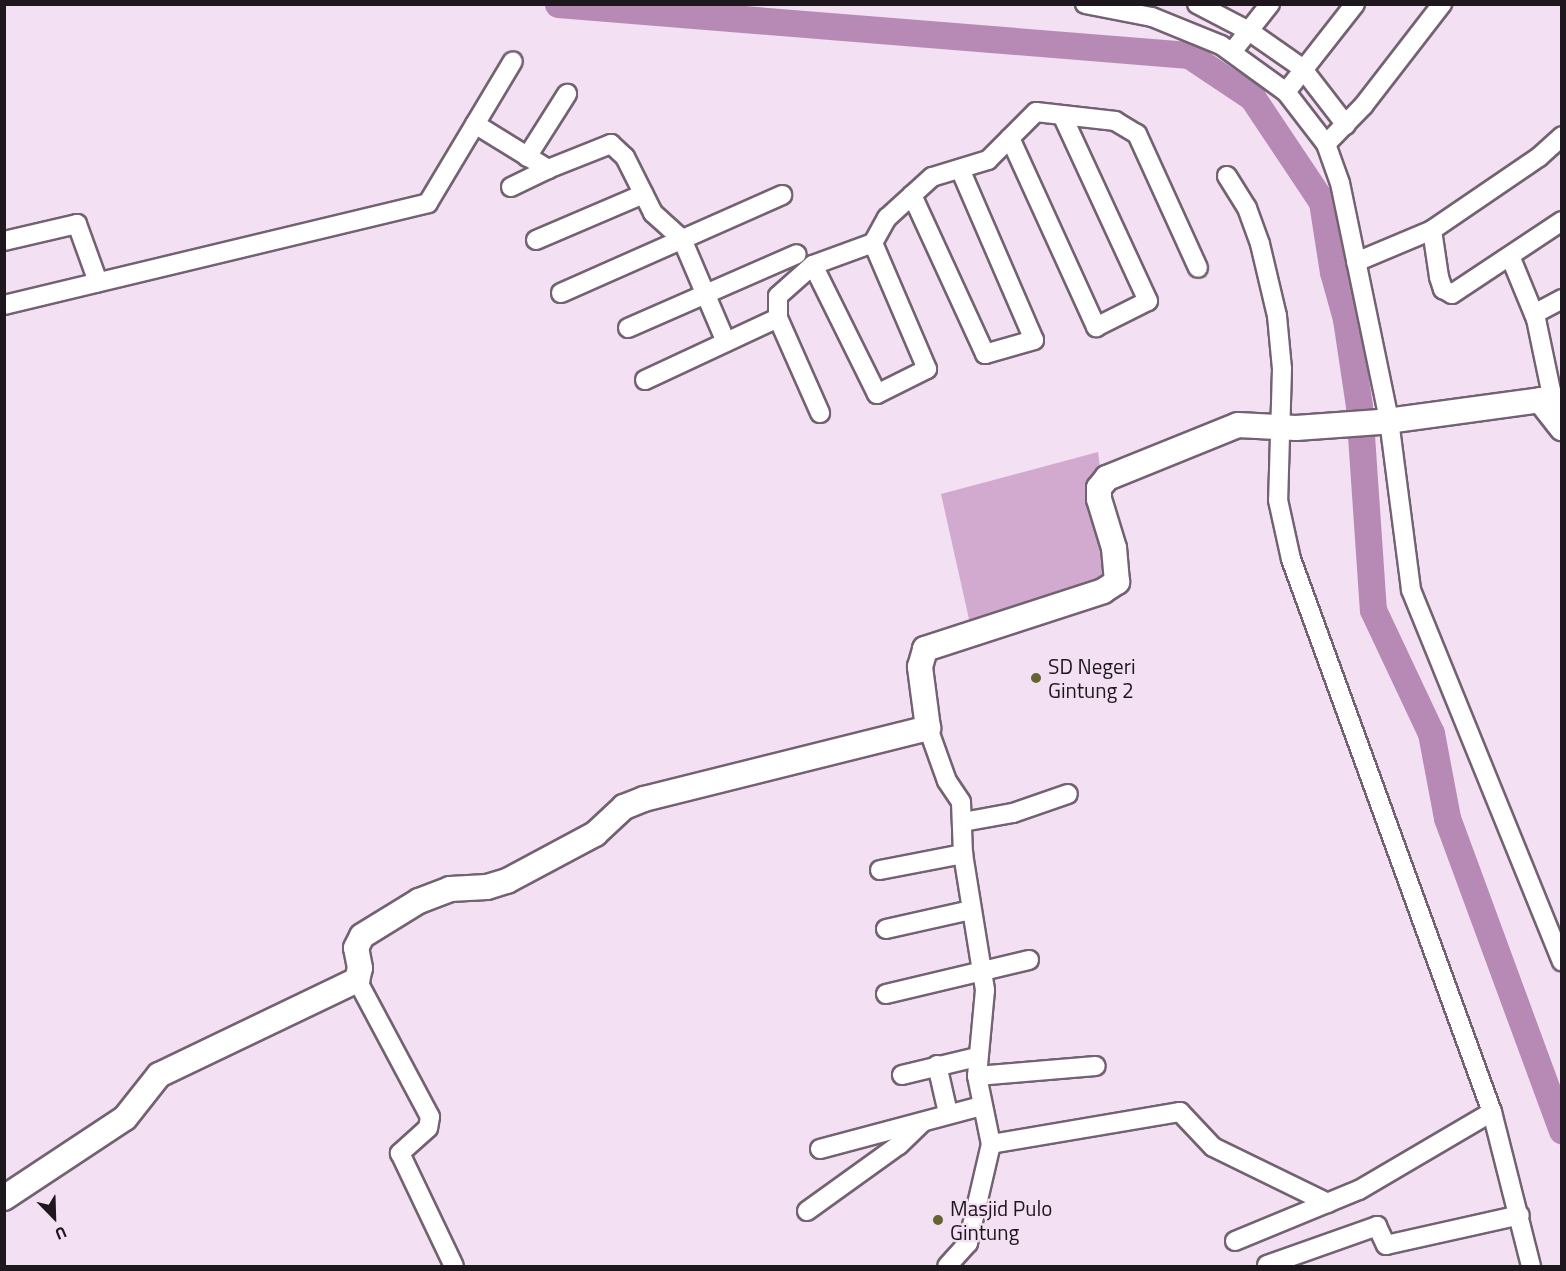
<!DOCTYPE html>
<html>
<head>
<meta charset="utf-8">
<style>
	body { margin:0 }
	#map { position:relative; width:1566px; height:1271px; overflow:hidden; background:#f3e0f2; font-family:"Titillium Web",sans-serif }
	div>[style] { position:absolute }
	.green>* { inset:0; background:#d2aacf }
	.river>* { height:27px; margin:-13.5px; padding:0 13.5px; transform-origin:13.5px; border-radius:13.5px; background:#b789b5 }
	.roads { filter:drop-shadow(2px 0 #736272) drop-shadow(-2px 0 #736272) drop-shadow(0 2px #736272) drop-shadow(0 -2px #736272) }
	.street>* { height:18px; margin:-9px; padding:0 9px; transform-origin:9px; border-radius:9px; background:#fff }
	.secondary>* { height:24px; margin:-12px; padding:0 12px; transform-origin:12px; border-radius:12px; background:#fff }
	.dots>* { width:16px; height:16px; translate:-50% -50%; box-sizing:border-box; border:3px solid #f3e0f2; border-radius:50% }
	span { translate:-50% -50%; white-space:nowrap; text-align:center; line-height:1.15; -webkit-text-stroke:4.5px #f3e0f2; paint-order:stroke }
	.poi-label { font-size:21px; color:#1e181e }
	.left { translate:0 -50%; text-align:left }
	.frame { position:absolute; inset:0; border:6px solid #1e181e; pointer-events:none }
	.north { position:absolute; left:24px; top:1187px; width:60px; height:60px; -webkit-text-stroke:4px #f3e0f2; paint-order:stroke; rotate:157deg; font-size:16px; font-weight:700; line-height:24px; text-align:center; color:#1e181e }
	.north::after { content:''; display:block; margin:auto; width:21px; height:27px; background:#1e181e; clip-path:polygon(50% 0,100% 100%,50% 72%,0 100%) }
</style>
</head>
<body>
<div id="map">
	<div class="green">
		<div style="clip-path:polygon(1098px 452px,1116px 592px,973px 637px,941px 494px)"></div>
	</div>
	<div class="river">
		<div style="left:558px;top:4px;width:633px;rotate:4.62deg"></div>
		<div style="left:1189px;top:55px;width:76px;rotate:33.7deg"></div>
		<div style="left:1252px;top:97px;width:126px;rotate:56.3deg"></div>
		<div style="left:1322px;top:202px;width:71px;rotate:81.1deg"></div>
		<div style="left:1333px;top:272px;width:49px;rotate:74.5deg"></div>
		<div style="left:1346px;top:319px;width:88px;rotate:81.5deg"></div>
		<div style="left:1359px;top:406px;width:204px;rotate:86.1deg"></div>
		<div style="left:1373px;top:610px;width:136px;rotate:64.8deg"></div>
		<div style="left:1431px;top:733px;width:86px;rotate:79.3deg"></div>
		<div style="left:1447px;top:818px;width:333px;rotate:69.8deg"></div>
	</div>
	<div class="roads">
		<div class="street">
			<div style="left:1085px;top:4px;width:68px;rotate:11deg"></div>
			<div style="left:1152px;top:17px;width:74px;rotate:22.1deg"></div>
			<div style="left:1221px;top:45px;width:80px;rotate:35.9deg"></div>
			<div style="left:1286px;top:92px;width:66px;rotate:52.4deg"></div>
			<div style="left:1326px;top:144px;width:41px;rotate:70.3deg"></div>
			<div style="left:1340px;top:183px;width:242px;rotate:78.3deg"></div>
			<div style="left:1389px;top:420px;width:171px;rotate:82.6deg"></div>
			<div style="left:1411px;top:590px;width:401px;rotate:67.9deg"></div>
			<div style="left:1197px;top:4px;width:59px;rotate:27.4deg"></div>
			<div style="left:1249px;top:31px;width:65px;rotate:34.9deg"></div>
			<div style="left:1302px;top:68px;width:72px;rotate:52.3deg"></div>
			<div style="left:1232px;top:52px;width:61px;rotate:-51.6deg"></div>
			<div style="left:1286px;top:92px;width:112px;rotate:-51.9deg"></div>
			<div style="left:475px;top:124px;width:86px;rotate:31.7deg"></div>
			<div style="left:548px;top:169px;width:68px;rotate:-21.6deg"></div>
			<div style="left:611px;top:144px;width:19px;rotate:43deg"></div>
			<div style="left:625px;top:157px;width:63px;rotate:63.4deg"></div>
			<div style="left:653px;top:213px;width:39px;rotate:42deg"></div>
			<div style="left:682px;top:239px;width:112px;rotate:66.9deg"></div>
			<div style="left:1010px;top:138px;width:208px;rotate:65.5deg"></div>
			<div style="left:1096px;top:327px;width:58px;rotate:-26.6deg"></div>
			<div style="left:1148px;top:301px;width:205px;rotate:-114.8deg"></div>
			<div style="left:1326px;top:144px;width:54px;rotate:-45.7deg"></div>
			<div style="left:1364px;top:105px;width:128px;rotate:-52.3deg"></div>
			<div style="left:527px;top:157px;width:75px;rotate:-57.6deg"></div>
			<div style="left:1227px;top:176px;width:38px;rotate:58deg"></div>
			<div style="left:1247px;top:208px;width:38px;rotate:70deg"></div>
			<div style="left:1260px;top:244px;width:74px;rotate:76.7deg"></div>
			<div style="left:1277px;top:316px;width:53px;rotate:84.6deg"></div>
			<div style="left:1282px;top:369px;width:131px;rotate:91.7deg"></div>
			<div style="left:1278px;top:500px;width:60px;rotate:77.6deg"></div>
			<div style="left:1291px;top:559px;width:588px;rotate:70.03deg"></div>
			<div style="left:1492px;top:1112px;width:159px;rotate:75.8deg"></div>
			<div style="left:511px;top:187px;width:41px;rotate:-25.9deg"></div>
			<div style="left:912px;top:195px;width:175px;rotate:65.3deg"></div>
			<div style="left:985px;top:354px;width:51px;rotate:-15.9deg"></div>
			<div style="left:1034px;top:340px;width:186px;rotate:-113.4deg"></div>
			<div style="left:1432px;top:230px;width:48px;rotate:81.5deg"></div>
			<div style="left:1439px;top:277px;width:13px;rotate:72deg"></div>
			<div style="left:1443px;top:289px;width:10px;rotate:29deg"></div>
			<div style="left:1452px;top:294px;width:132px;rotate:-33.6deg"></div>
			<div style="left:536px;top:240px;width:117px;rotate:-23.1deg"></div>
			<div style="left:4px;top:241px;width:75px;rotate:-13.1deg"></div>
			<div style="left:77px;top:224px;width:62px;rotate:70.1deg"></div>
			<div style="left:1510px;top:256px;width:68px;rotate:67.6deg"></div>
			<div style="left:1536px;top:319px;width:74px;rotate:78.2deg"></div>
			<div style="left:1551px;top:391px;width:20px;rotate:90deg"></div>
			<div style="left:1356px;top:262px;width:82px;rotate:-22.8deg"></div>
			<div style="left:1432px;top:230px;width:130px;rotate:-34.3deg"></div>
			<div style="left:1539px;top:157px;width:31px;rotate:-42deg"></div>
			<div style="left:813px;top:265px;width:144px;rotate:63.6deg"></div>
			<div style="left:877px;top:394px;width:56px;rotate:-26.6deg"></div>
			<div style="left:927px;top:369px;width:137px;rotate:-113.2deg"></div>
			<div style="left:561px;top:293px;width:242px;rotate:-23.9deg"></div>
			<div style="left:4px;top:305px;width:436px;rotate:-13.5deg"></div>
			<div style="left:428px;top:203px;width:165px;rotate:-59.1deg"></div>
			<div style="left:1534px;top:314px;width:32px;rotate:-28deg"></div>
			<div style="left:778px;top:318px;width:104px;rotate:66.1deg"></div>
			<div style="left:628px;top:328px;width:184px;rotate:-23.6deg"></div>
			<div style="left:645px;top:380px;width:147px;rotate:-25deg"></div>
			<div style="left:778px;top:318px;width:22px;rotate:-90deg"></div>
			<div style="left:778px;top:296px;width:47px;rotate:-41.5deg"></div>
			<div style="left:813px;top:265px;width:64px;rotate:-20.1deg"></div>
			<div style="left:873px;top:243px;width:29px;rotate:-61deg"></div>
			<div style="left:887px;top:218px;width:61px;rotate:-42.3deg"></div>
			<div style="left:932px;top:177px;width:59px;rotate:-16.9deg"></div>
			<div style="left:988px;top:160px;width:68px;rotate:-45deg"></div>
			<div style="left:1036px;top:112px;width:80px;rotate:6.5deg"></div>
			<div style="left:1115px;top:121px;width:26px;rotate:31deg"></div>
			<div style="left:1137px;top:134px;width:147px;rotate:65.5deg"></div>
			<div style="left:928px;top:728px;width:56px;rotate:70.3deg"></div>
			<div style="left:947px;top:781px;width:25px;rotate:56deg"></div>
			<div style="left:961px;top:802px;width:52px;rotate:87.8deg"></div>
			<div style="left:963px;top:854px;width:138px;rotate:80.8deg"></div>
			<div style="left:985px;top:990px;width:86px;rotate:95.3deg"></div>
			<div style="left:977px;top:1076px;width:69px;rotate:78.4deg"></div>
			<div style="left:991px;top:1144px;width:102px;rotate:103.1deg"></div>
			<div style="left:968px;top:1243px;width:31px;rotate:132deg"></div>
			<div style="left:963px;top:822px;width:51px;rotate:-10.2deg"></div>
			<div style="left:1013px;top:813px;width:58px;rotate:-19.1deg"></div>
			<div style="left:880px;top:870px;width:85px;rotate:-10.9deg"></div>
			<div style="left:886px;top:929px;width:87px;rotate:-12.6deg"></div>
			<div style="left:357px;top:980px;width:155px;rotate:61.9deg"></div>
			<div style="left:430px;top:1117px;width:11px;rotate:100deg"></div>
			<div style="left:428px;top:1128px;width:38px;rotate:138deg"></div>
			<div style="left:400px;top:1153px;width:125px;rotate:64.5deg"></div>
			<div style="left:886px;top:994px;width:147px;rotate:-13.4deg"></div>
			<div style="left:937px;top:1065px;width:49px;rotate:77.1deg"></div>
			<div style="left:902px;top:1075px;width:77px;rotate:-13.5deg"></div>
			<div style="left:977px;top:1076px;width:119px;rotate:-4.8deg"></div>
			<div style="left:991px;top:1144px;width:192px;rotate:-9.6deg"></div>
			<div style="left:1180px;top:1112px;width:48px;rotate:46.7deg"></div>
			<div style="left:1213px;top:1147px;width:128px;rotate:26deg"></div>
			<div style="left:820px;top:1149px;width:168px;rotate:-14.9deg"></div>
			<div style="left:807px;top:1211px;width:113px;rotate:-35.7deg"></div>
			<div style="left:899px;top:1145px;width:33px;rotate:-44deg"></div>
			<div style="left:1235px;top:1241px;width:134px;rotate:-22.4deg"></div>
			<div style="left:1359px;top:1190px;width:154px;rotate:-30.4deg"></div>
			<div style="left:1267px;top:1265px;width:117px;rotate:-19.5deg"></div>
			<div style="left:1377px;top:1226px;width:21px;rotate:65deg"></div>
			<div style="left:1386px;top:1245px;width:137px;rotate:-12.6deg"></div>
		</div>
		<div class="secondary">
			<div style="left:4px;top:1198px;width:145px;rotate:-33.5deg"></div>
			<div style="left:125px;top:1118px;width:55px;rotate:-51.7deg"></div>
			<div style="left:159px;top:1075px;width:220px;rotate:-25.6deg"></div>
			<div style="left:357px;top:980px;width:12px;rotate:-76deg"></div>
			<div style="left:360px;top:968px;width:20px;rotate:-101deg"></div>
			<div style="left:356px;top:948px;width:13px;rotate:-63deg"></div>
			<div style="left:362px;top:936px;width:67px;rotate:-31.6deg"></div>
			<div style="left:419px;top:901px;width:33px;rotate:-21deg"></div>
			<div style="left:450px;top:889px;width:37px;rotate:-3deg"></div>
			<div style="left:487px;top:887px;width:21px;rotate:-17deg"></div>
			<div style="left:507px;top:881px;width:100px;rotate:-28.1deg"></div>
			<div style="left:595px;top:834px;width:40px;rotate:-43deg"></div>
			<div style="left:624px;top:807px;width:22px;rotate:-22deg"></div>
			<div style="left:644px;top:799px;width:293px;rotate:-14deg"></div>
			<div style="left:928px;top:728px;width:62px;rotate:-97.5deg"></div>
			<div style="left:920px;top:667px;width:19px;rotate:-74deg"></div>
			<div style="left:925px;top:649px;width:187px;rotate:-18deg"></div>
			<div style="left:1103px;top:591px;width:17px;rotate:-33deg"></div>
			<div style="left:1117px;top:582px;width:34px;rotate:-95deg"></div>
			<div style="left:1114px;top:548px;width:51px;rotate:-107deg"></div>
			<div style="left:1099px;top:499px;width:11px;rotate:-90deg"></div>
			<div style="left:1099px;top:488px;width:13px;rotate:-51deg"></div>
			<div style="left:1107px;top:478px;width:141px;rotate:-22deg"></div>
			<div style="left:1238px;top:425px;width:58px;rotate:3deg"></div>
			<div style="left:1296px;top:428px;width:84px;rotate:-4.1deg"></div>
			<div style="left:1380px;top:422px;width:162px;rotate:-7.8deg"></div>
			<div style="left:1540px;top:400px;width:36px;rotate:52deg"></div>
		</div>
	</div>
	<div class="dots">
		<div style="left:1036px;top:678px;background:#65632f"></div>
		<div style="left:938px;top:1220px;background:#65632f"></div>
	</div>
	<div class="poi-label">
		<span class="left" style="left:1048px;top:678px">SD Negeri<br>Gintung 2</span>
		<span class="left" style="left:950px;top:1220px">Masjid Pulo<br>Gintung</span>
	</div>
	<div class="frame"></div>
	<div class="north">U</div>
</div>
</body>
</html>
